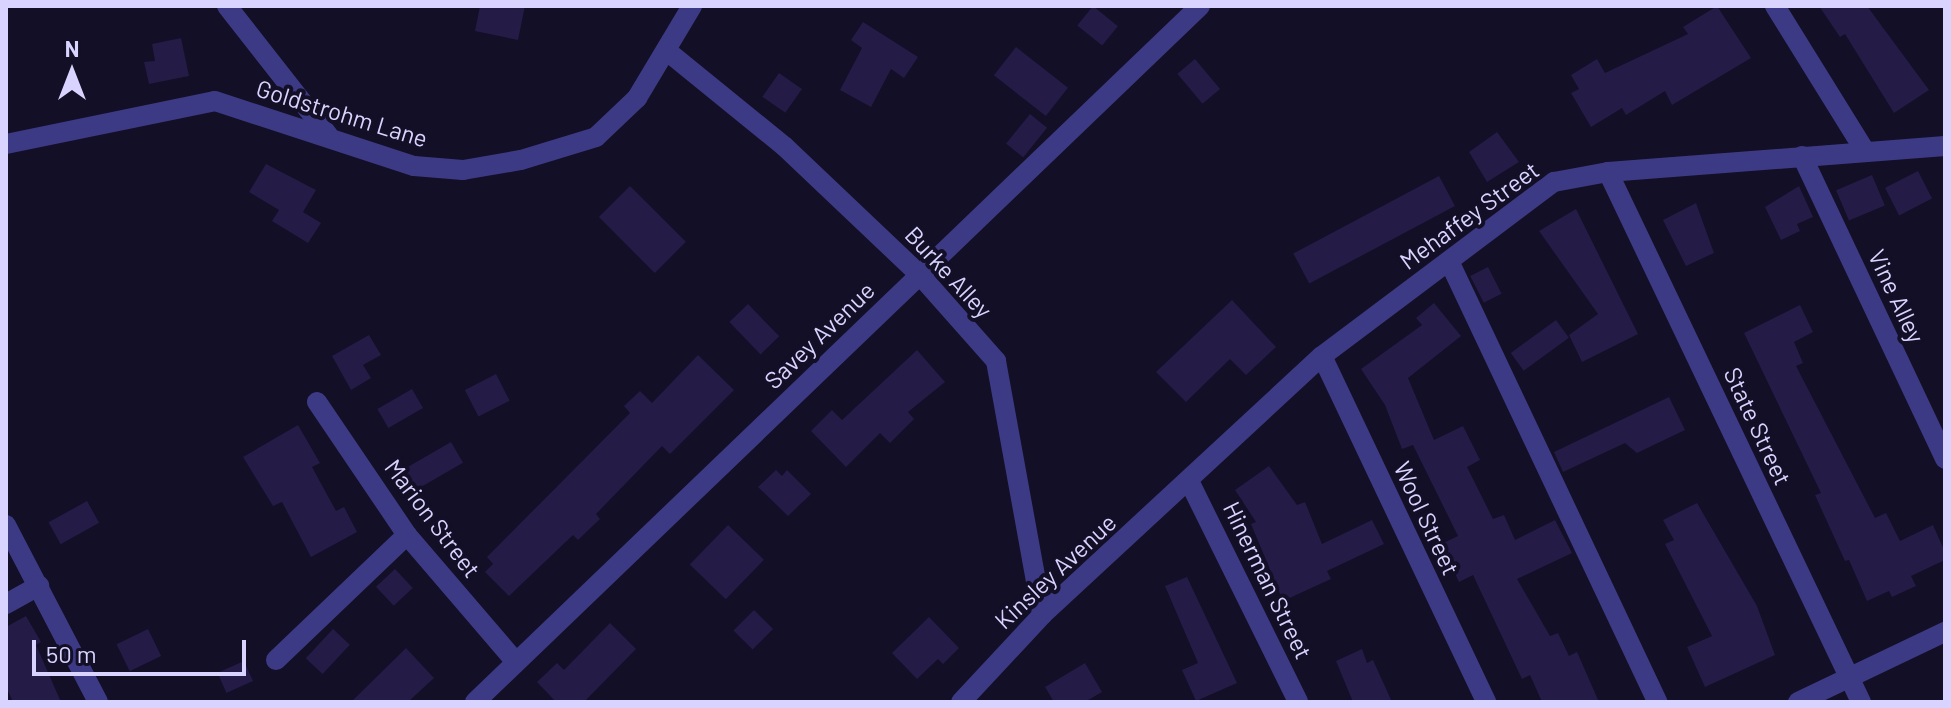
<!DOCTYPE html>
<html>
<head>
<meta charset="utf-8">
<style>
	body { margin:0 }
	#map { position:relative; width:1951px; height:708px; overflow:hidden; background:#130f26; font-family:Barlow,sans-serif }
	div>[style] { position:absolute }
	.building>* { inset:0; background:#241b47; transform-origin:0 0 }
	.minor>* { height:20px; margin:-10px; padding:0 10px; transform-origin:10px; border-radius:10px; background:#3d3a85 }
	span { translate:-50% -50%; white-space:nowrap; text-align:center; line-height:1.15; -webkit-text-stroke:8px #130f26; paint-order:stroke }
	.street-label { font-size:24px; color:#d9d4ff }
	.frame { position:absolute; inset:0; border:8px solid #d9d4ff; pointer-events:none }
	.north { position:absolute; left:32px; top:32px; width:80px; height:80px; -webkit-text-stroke:6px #130f26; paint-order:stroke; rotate:0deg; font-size:22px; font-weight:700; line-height:32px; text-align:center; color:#d9d4ff }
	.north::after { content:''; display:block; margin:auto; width:28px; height:36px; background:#d9d4ff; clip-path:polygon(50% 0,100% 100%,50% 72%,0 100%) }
	.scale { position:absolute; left:32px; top:640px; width:214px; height:36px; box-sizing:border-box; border:4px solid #d9d4ff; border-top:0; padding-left:10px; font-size:24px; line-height:28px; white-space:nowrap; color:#d9d4ff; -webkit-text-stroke:6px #130f26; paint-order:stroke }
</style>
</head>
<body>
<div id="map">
	<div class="building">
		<div style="clip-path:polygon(480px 6px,525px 6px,518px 40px,475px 31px)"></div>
		<div style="left:1093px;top:6px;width:32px;height:25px;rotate:39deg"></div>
		<div style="clip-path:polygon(1717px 6px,1751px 58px,1672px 105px,1665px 91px,1626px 115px,1622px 108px,1591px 127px,1571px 93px,1579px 89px,1571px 75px,1597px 59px,1605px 73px,1688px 34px,1683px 27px)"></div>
		<div style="clip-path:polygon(1819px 6px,1867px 6px,1929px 90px,1894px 113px,1845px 34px,1840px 37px)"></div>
		<div style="clip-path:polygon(863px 22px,918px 57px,904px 78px,891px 69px,871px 107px,840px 90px,862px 48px,851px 40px)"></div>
		<div style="clip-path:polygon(181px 38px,189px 76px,149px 84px,144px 62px,155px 61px,152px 44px)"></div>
		<div style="left:1016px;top:47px;width:66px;height:36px;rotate:38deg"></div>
		<div style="left:1195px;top:59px;width:39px;height:23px;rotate:50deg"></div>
		<div style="left:779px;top:73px;width:28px;height:29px;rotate:35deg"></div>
		<div style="left:1030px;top:114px;width:22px;height:38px;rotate:39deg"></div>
		<div style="clip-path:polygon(1497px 132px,1519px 162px,1487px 182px,1469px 152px)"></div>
		<div style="clip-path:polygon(266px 164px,316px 190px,303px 212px,321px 223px,308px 243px,272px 221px,279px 210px,249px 192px)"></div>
		<div style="left:1918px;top:171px;width:31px;height:37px;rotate:63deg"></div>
		<div style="left:1872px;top:175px;width:33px;height:39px;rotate:67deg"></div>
		<div style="left:1439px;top:176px;width:34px;height:165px;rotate:62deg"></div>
		<div style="left:630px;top:186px;width:79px;height:44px;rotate:45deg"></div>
		<div style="clip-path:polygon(1799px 186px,1813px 217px,1797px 224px,1800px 231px,1781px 240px,1765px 207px)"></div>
		<div style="clip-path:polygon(1696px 203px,1714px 253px,1686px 266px,1663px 220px)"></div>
		<div style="clip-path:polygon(1576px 209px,1638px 334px,1582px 362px,1569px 335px,1598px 314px,1539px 231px)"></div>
		<div style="left:1488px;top:267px;width:30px;height:20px;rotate:63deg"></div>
		<div style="clip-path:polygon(1232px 300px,1276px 347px,1246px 375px,1230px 359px,1186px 402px,1156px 372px)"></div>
		<div style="clip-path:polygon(1434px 303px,1461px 336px,1408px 378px,1434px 440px,1463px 426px,1480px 460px,1467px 467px,1493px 519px,1504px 515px,1515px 540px,1555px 520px,1572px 553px,1517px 579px,1550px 636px,1558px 633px,1569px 656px,1577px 652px,1599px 702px,1542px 702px,1530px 675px,1522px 679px,1473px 575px,1459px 582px,1441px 544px,1458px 536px,1413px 445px,1402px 449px,1385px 405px,1361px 369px,1422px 325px,1416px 318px)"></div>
		<div style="left:748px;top:304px;width:45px;height:26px;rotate:46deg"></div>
		<div style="clip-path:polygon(1800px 305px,1813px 332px,1794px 342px,1803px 363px,1796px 366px,1875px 518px,1886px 513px,1900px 541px,1933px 525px,1945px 552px,1945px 560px,1911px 576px,1916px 586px,1892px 597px,1889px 591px,1867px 601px,1849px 560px,1845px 561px,1815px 495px,1821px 493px,1744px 333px)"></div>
		<div style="left:1556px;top:320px;width:22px;height:56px;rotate:54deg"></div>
		<div style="clip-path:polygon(369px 335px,381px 355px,363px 365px,371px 378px,351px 390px,332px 356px)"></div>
		<div style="clip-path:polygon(917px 350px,945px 382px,908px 412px,914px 419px,890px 443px,880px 433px,846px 467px,811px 431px,832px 410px,842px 420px)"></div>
		<div style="clip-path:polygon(698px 355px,734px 390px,670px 454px,662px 446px,596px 514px,600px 519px,578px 540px,573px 535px,509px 596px,485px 572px,493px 564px,487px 557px,630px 413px,624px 406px,640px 391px,652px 403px)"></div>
		<div style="left:496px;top:374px;width:30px;height:35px;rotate:63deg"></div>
		<div style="left:412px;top:389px;width:22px;height:40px;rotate:60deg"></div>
		<div style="clip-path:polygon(1669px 397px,1685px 430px,1637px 453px,1625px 443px,1563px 472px,1554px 452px)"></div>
		<div style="clip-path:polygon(298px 425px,320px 463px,312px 467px,336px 511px,344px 507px,357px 532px,311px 557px,282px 502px,273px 506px,243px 457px)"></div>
		<div style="left:451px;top:442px;width:24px;height:61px;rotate:60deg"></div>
		<div style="clip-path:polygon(1269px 466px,1297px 505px,1305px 502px,1322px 544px,1372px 520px,1384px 544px,1327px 571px,1331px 579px,1283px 601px,1251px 524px,1256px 522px,1235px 490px)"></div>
		<div style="clip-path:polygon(776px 470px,782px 476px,787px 470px,811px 494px,788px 516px,758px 487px)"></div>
		<div style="left:87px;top:501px;width:25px;height:44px;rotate:61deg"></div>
		<div style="clip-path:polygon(1697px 503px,1757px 606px,1775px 655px,1705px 687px,1687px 647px,1712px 636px,1665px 544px,1674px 540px,1663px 520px)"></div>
		<div style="left:728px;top:525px;width:50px;height:55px;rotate:44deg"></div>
		<div style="left:395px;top:569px;width:26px;height:26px;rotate:47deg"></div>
		<div style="clip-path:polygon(1187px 577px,1237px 683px,1196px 701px,1182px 670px,1198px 663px,1165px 586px)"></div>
		<div style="left:754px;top:610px;width:27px;height:29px;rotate:45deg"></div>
		<div style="clip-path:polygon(26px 616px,41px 642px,36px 645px,61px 702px,13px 702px,6px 687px,6px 627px)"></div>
		<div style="clip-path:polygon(929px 617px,959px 648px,943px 664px,938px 659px,917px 679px,892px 653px)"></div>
		<div style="clip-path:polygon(610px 623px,636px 649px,584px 702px,556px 702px,537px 682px,557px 663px,564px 670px)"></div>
		<div style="left:148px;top:629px;width:30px;height:35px;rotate:64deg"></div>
		<div style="left:333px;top:629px;width:23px;height:40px;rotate:43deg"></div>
		<div style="clip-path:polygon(406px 648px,434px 678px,408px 702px,351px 702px)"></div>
		<div style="clip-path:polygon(1362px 649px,1367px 663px,1373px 660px,1392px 702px,1353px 702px,1336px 661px)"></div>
		<div style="left:244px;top:661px;width:22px;height:29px;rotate:66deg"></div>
		<div style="clip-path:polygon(1085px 663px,1102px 692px,1085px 702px,1054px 702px,1045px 687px)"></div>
	</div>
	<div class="minor">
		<div style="left:227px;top:6px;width:164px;rotate:51.9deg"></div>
		<div style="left:1775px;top:6px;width:171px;rotate:58.2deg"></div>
		<div style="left:667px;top:51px;width:151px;rotate:39.1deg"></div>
		<div style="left:784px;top:146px;width:187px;rotate:43.5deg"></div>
		<div style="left:920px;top:275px;width:115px;rotate:48.5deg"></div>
		<div style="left:996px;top:361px;width:258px;rotate:79.7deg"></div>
		<div style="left:6px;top:144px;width:213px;rotate:-11.6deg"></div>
		<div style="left:215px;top:101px;width:209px;rotate:18.1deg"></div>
		<div style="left:414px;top:166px;width:49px;rotate:4.7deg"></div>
		<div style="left:463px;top:170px;width:59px;rotate:-9.8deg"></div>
		<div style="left:521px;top:160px;width:78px;rotate:-17deg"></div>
		<div style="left:596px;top:137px;width:57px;rotate:-43.6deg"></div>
		<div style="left:637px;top:98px;width:107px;rotate:-59.1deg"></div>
		<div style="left:1802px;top:156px;width:335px;rotate:64.7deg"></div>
		<div style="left:1608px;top:172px;width:587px;rotate:64.48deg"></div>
		<div style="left:1449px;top:261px;width:488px;rotate:64.7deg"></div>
		<div style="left:1322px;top:356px;width:383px;rotate:64.6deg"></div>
		<div style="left:317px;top:402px;width:161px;rotate:55.9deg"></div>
		<div style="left:407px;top:535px;width:166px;rotate:49.4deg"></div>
		<div style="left:1189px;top:481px;width:246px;rotate:63.7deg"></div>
		<div style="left:6px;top:525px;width:199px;rotate:62.5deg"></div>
		<div style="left:6px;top:604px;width:38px;rotate:-29deg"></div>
		<div style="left:276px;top:660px;width:181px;rotate:-43.7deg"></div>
		<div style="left:475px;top:702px;width:1005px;rotate:-43.83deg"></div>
		<div style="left:961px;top:702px;width:119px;rotate:-47deg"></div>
		<div style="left:1042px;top:615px;width:381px;rotate:-42.8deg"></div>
		<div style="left:1322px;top:356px;width:290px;rotate:-36.9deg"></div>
		<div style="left:1554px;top:182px;width:55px;rotate:-10.5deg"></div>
		<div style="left:1608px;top:172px;width:338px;rotate:-4.4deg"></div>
		<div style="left:1798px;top:702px;width:163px;rotate:-25.5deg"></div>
	</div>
	<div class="street-label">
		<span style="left:342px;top:113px;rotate:17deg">Goldstrohm Lane</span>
		<span style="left:1469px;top:215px;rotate:-36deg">Mehaffey Street</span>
		<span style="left:949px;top:272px;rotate:47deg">Burke Alley</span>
		<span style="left:1897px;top:296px;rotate:65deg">Vine Alley</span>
		<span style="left:819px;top:335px;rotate:-44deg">Savey Avenue</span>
		<span style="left:1758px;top:426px;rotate:65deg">State Street</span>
		<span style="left:433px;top:518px;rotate:53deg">Marion Street</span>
		<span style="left:1427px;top:518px;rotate:65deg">Wool Street</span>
		<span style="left:1055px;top:571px;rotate:-43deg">Kinsley Avenue</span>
		<span style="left:1268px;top:580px;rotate:64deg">Hinerman Street</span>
	</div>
	<div class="frame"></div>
	<div class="north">N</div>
	<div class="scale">50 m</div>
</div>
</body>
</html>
